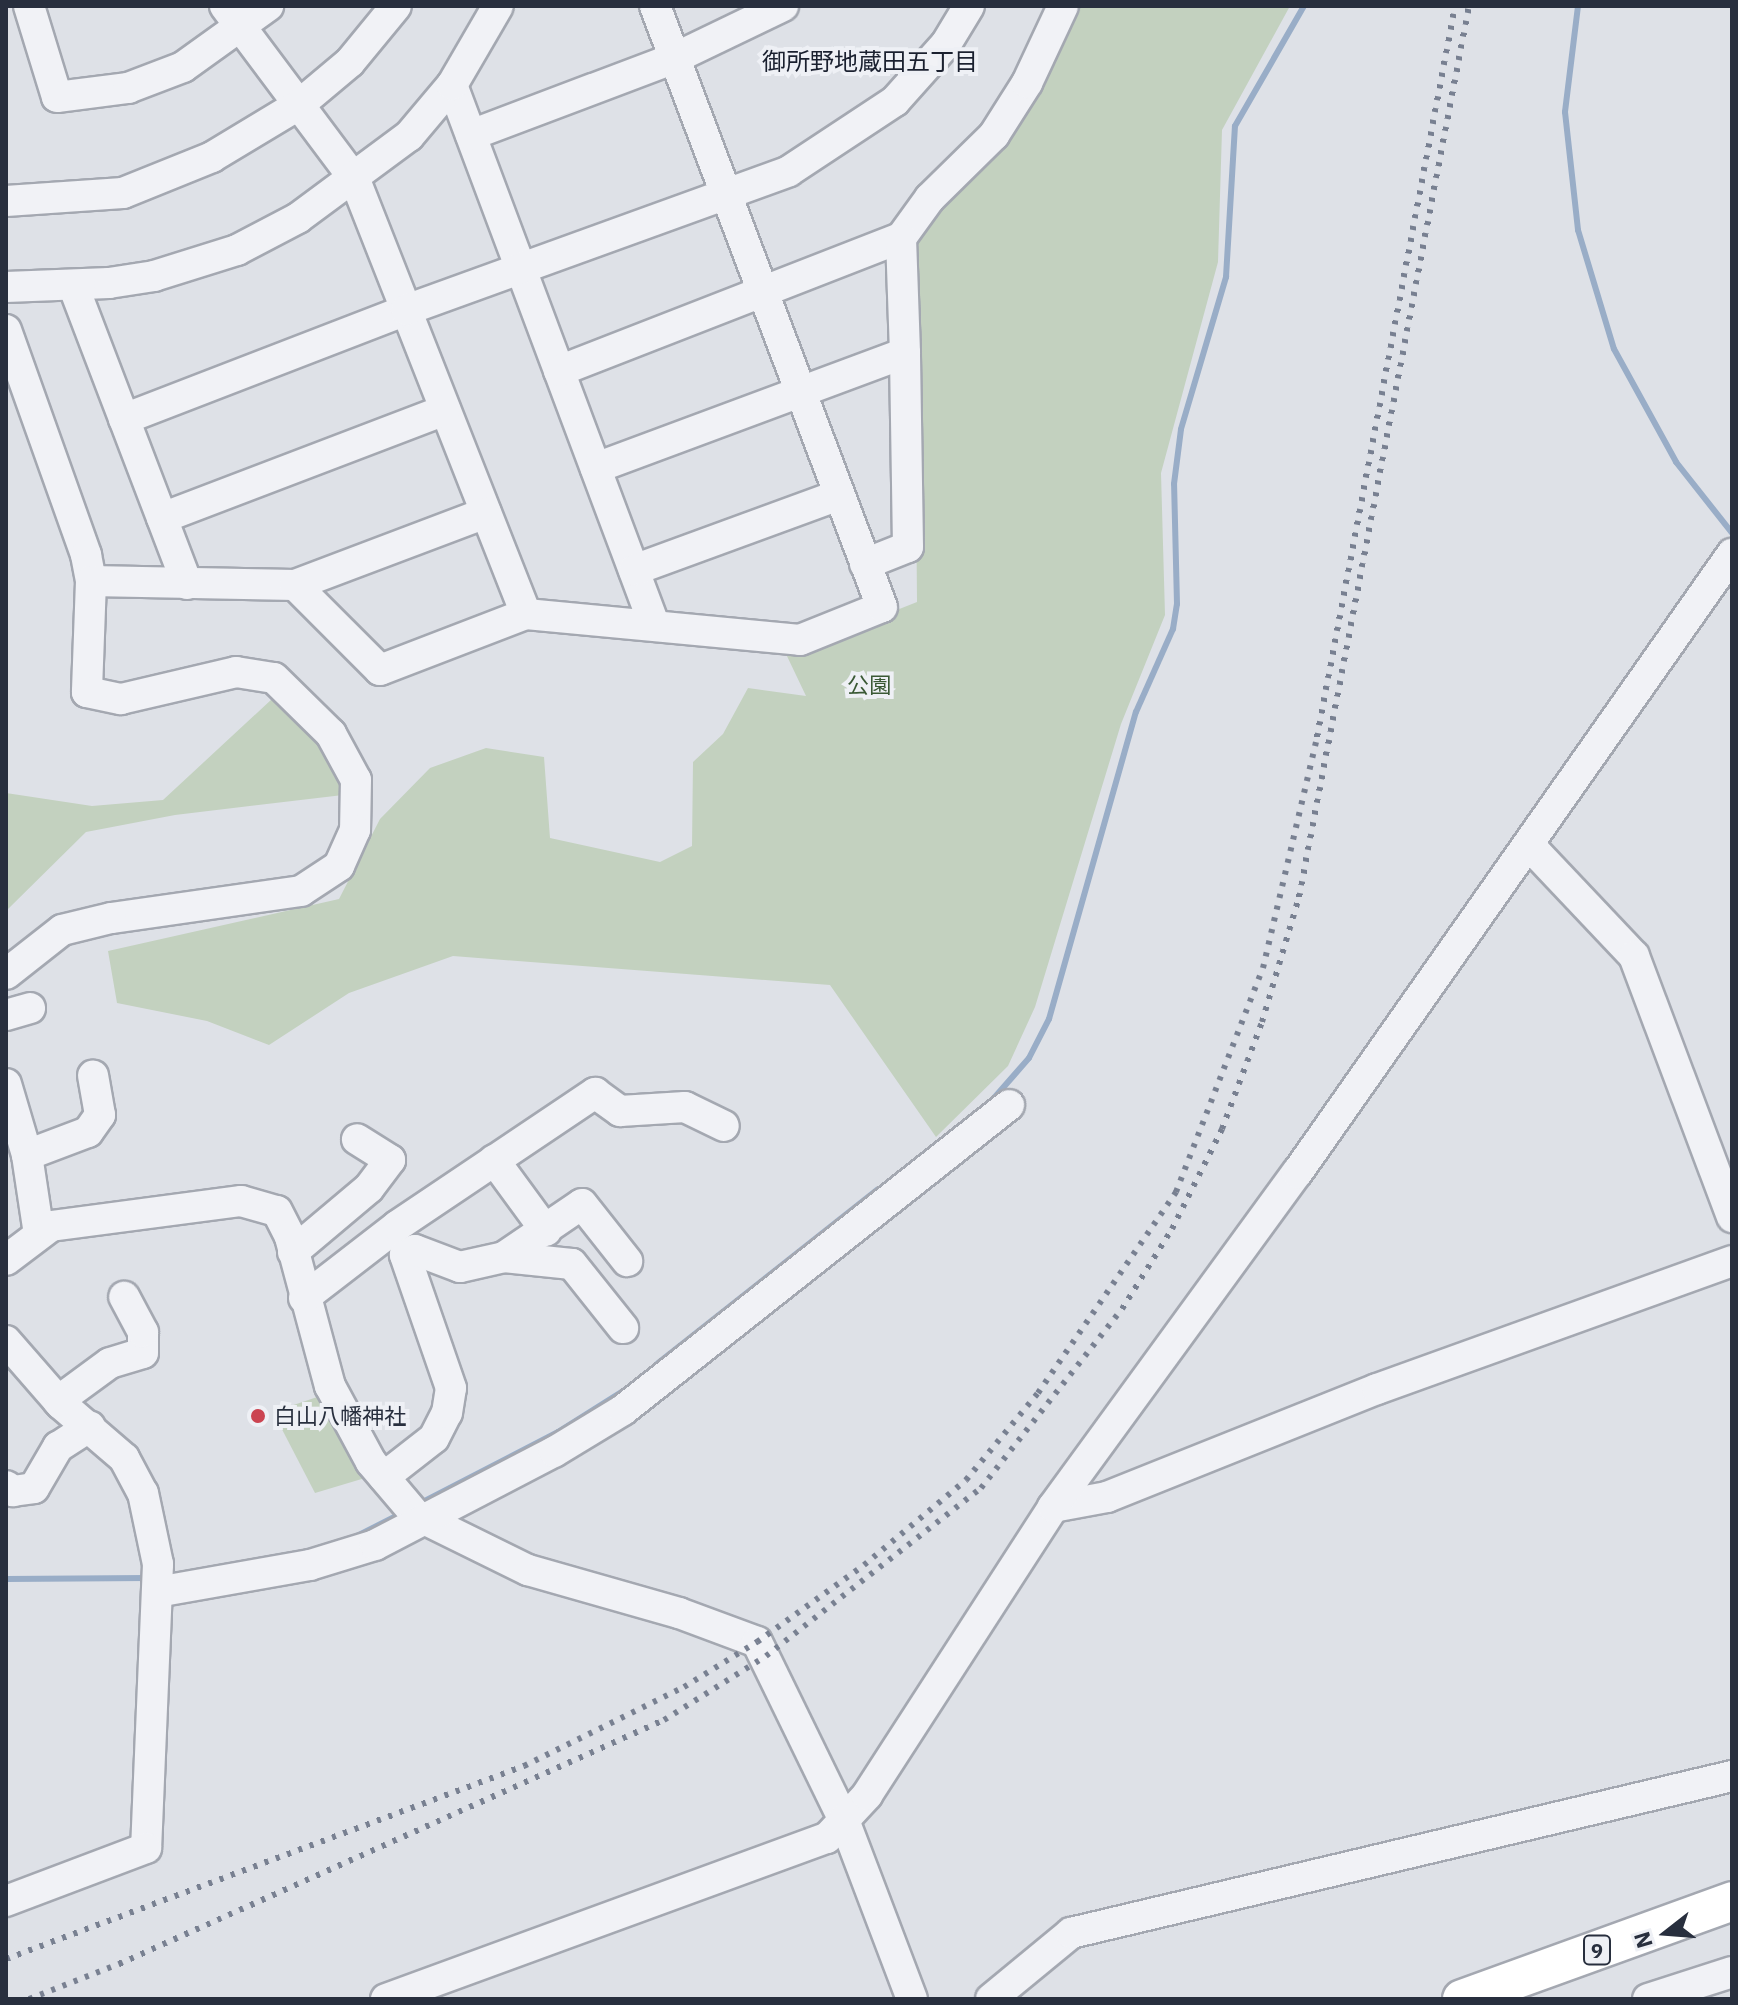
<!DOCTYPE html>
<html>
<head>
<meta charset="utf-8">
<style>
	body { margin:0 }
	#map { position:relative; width:1738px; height:2005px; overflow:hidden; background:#dee1e7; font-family:"IBM Plex Sans","Noto Sans JP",sans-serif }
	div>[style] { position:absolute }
	.green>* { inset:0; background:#c3d1bf }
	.stream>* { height:6px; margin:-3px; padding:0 3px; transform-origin:3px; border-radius:3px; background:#99adc7 }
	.roads { filter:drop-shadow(2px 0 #a4a8b1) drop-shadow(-2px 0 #a4a8b1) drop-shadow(0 2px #a4a8b1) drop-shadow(0 -2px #a4a8b1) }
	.minor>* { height:30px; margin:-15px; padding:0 15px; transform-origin:15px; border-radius:15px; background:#f1f2f6 }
	.major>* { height:38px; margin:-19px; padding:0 19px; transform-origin:19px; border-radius:19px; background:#fff }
	.rail>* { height:6px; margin-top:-3px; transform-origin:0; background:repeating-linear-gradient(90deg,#788091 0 4px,transparent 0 12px) }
	.dots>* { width:22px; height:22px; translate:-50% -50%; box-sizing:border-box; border:4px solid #eef0f5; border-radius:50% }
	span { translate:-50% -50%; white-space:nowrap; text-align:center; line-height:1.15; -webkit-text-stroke:8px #eef0f5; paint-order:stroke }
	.shield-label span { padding:2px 6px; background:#eef0f5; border:2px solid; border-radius:6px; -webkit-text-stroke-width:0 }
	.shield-label { font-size:20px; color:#282f3e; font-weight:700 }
	.park-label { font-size:22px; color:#3a5935 }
	.poi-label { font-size:22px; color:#282f3e }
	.left { translate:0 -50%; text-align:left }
	.neighbourhood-label { font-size:24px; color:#1a202f }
	.frame { position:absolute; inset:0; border:8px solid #282f3e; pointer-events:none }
	.north { position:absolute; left:1626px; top:1893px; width:80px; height:80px; -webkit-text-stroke:6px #eef0f5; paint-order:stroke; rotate:253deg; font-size:22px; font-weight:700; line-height:32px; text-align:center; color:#282f3e }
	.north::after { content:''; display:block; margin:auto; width:28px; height:36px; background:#282f3e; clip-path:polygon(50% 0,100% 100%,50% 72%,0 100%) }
</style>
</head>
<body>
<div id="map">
	<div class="green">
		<div style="clip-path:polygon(1064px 6px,1290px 6px,1222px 130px,1218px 262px,1161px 473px,1165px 615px,1121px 724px,1035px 1007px,1008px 1066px,936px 1137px,830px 985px,453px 956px,349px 993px,269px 1045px,207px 1021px,117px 1003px,108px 951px,339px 899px,380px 819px,430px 768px,486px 748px,544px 757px,550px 838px,660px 862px,692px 846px,693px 762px,723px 734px,748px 688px,806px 696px,786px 654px,917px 602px,914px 240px,991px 157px)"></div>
		<div style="clip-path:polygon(272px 699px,310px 731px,341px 778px,343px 795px,175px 815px,86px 832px,6px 911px,6px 793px,92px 806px,163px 800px)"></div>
		<div style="clip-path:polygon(323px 1395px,365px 1478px,315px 1493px,273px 1412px)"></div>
	</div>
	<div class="stream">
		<div style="left:1578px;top:6px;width:107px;rotate:97deg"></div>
		<div style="left:1565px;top:112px;width:119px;rotate:83.7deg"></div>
		<div style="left:1578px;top:230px;width:124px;rotate:73.2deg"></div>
		<div style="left:1614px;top:349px;width:129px;rotate:61.2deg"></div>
		<div style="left:1676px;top:462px;width:90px;rotate:51.7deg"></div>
		<div style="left:994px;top:1098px;width:53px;rotate:-48.8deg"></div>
		<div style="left:1029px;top:1058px;width:44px;rotate:-62.9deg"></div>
		<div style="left:1049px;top:1019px;width:319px;rotate:-74.2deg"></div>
		<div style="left:1136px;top:712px;width:91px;rotate:-66deg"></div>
		<div style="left:1173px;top:629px;width:25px;rotate:-81deg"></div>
		<div style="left:1177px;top:604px;width:120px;rotate:-91.4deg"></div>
		<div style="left:1174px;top:484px;width:55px;rotate:-82.7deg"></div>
		<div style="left:1181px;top:429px;width:159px;rotate:-73.5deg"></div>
		<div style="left:1226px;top:277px;width:151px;rotate:-86.6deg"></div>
		<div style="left:1235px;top:126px;width:138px;rotate:-60.1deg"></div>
		<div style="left:658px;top:1363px;width:280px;rotate:-38.3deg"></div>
		<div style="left:417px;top:1505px;width:159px;rotate:-27.4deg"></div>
		<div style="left:558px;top:1432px;width:83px;rotate:-32.2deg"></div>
		<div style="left:357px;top:1536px;width:53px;rotate:-27.1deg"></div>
		<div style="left:6px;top:1579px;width:141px;rotate:-0.4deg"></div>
	</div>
	<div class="roads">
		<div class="minor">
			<div style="left:29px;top:6px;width:95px;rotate:72.9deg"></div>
			<div style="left:57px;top:97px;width:72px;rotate:-7.2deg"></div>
			<div style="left:128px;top:88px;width:59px;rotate:-20.9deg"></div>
			<div style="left:183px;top:67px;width:105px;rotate:-35.7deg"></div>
			<div style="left:225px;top:6px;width:217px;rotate:53.2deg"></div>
			<div style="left:355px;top:180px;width:466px;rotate:68.5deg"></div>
			<div style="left:452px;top:85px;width:576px;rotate:69.46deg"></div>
			<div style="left:471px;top:135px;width:218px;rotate:-20.7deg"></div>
			<div style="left:675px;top:58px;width:120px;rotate:-25.7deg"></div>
			<div style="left:6px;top:201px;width:117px;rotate:-3.9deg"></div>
			<div style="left:123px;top:193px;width:96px;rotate:-22deg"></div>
			<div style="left:212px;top:157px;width:103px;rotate:-31.1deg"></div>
			<div style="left:300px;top:104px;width:65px;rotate:-40deg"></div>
			<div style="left:350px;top:62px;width:72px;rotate:-50.6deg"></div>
			<div style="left:901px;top:238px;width:49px;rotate:-54.1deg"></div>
			<div style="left:930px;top:198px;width:90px;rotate:-44.5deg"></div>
			<div style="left:994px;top:135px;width:62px;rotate:-57.6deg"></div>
			<div style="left:1027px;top:83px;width:85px;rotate:-64.9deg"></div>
			<div style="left:73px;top:285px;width:320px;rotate:69.1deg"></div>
			<div style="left:6px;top:287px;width:103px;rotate:-2.2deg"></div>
			<div style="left:109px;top:283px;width:46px;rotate:-8.8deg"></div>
			<div style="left:154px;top:276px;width:87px;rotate:-17.4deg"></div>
			<div style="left:237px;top:250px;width:69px;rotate:-27.7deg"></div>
			<div style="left:298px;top:218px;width:138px;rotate:-36.5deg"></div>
			<div style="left:409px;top:136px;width:67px;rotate:-49.9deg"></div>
			<div style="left:452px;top:85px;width:91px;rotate:-59.8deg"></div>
			<div style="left:6px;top:330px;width:239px;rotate:70.4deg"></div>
			<div style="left:86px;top:555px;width:26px;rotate:79deg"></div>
			<div style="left:91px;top:581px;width:111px;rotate:92.1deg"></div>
			<div style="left:87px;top:692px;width:35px;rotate:12deg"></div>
			<div style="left:121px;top:699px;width:118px;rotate:-13.2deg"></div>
			<div style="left:236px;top:672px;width:38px;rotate:9deg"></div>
			<div style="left:274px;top:678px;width:80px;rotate:44.5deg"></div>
			<div style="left:331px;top:734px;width:52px;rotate:61.5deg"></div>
			<div style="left:356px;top:780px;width:50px;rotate:91.1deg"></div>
			<div style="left:355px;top:830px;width:39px;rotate:114deg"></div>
			<div style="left:339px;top:866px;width:45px;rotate:146.7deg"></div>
			<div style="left:301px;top:891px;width:192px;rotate:171.9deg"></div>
			<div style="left:111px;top:918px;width:50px;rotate:166.2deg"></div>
			<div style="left:62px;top:930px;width:71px;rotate:141.8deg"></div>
			<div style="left:559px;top:371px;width:367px;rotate:-21.3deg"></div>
			<div style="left:901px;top:238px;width:115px;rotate:88deg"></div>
			<div style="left:905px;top:353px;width:330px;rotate:159.6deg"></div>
			<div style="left:124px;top:419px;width:302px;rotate:-21.1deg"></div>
			<div style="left:406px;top:310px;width:407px;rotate:-19.9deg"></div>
			<div style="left:789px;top:171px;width:127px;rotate:-33.4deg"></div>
			<div style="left:895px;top:101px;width:76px;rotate:-48.2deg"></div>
			<div style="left:946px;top:44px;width:44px;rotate:-58.8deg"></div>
			<div style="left:162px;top:518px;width:303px;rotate:-20.9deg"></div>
			<div style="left:865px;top:564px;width:46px;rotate:-21.6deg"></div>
			<div style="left:908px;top:547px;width:194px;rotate:-90.9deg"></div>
			<div style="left:634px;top:570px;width:218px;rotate:-20.1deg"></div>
			<div style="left:91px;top:581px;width:204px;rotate:1.1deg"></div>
			<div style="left:295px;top:585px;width:204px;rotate:-20.7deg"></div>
			<div style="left:295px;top:585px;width:120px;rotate:45deg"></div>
			<div style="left:380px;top:670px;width:156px;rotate:-21deg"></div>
			<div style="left:526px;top:614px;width:275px;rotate:5.4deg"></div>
			<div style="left:800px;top:640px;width:88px;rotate:-21.9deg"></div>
			<div style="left:882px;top:607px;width:642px;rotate:-110.69deg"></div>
			<div style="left:1530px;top:846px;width:151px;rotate:46.6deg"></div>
			<div style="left:1634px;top:956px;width:279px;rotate:69.4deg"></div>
			<div style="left:6px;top:1015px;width:25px;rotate:-16deg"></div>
			<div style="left:6px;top:1084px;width:74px;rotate:73.5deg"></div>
			<div style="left:27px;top:1155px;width:80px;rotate:81.4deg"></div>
			<div style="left:27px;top:1155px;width:65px;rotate:-20.7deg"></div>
			<div style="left:88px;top:1132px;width:21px;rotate:-55deg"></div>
			<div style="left:100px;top:1115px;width:40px;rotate:-100deg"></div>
			<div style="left:494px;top:1160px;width:88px;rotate:53.8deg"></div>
			<div style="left:293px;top:1252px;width:99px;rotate:-40.1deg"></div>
			<div style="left:369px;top:1188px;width:35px;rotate:-53deg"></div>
			<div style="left:390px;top:1160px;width:39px;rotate:-148deg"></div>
			<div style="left:504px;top:1257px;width:94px;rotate:-34.2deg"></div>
			<div style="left:582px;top:1204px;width:73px;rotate:51.7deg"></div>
			<div style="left:6px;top:1260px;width:56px;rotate:-37.1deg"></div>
			<div style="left:51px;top:1226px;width:192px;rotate:-7.5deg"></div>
			<div style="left:241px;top:1201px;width:37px;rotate:16deg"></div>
			<div style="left:277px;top:1211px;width:29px;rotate:63deg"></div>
			<div style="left:290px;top:1237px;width:154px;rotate:75deg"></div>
			<div style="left:330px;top:1386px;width:86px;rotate:61.7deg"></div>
			<div style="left:371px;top:1462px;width:70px;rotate:49.7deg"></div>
			<div style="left:416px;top:1515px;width:125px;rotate:26.2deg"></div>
			<div style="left:528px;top:1570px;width:157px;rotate:15.9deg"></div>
			<div style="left:679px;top:1613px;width:83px;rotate:20.4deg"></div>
			<div style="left:757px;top:1642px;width:198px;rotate:64deg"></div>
			<div style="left:844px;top:1820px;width:191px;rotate:69.2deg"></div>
			<div style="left:304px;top:1298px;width:118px;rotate:-37.7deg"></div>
			<div style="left:397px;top:1226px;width:239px;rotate:-33.9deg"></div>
			<div style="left:595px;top:1093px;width:31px;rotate:36deg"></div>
			<div style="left:620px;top:1111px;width:65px;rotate:-3.5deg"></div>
			<div style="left:685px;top:1107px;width:43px;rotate:26deg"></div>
			<div style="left:6px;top:1341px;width:84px;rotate:48.9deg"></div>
			<div style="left:61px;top:1404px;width:83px;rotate:40.6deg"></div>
			<div style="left:124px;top:1458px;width:40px;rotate:62deg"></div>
			<div style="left:143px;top:1493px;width:73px;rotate:78.1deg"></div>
			<div style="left:158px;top:1564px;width:284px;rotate:92.4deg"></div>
			<div style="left:146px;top:1848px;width:150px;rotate:159.3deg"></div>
			<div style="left:58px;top:1401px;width:64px;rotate:-36.2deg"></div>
			<div style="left:110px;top:1363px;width:34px;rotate:-17deg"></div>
			<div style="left:143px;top:1353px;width:21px;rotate:-90deg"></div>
			<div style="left:143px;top:1332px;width:40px;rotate:-118deg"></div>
			<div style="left:384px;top:1477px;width:63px;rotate:-38deg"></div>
			<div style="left:434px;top:1438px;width:28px;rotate:-63deg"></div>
			<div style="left:447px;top:1413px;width:25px;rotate:-81deg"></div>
			<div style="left:451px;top:1388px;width:141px;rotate:-109.1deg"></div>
			<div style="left:405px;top:1255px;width:11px;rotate:-27deg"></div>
			<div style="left:415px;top:1250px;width:48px;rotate:20.7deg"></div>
			<div style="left:460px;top:1267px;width:45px;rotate:-12.8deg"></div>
			<div style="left:504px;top:1257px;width:68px;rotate:5.9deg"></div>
			<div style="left:572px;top:1264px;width:82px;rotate:51.4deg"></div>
			<div style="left:6px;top:1486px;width:9px;rotate:36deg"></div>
			<div style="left:13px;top:1491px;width:21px;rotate:-8deg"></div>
			<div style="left:34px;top:1488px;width:48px;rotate:-59.7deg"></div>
			<div style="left:58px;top:1447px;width:38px;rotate:-33deg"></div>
			<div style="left:1053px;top:1507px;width:55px;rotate:-10.5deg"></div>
			<div style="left:1107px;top:1497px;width:291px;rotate:-21.8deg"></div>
			<div style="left:1377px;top:1389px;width:377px;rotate:-19.8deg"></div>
			<div style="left:157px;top:1592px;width:155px;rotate:-10deg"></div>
			<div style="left:310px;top:1565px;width:68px;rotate:-17.1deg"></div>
			<div style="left:375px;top:1545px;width:202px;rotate:-27.5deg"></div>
			<div style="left:554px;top:1452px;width:81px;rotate:-31.3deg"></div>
			<div style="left:623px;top:1410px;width:492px;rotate:-38.3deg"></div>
			<div style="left:386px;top:1999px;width:469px;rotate:-20.1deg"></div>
			<div style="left:827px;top:1838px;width:25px;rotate:-47deg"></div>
			<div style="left:844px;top:1820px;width:34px;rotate:-47deg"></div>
			<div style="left:867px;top:1795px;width:343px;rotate:-57.1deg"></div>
			<div style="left:1053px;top:1507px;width:414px;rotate:-53.9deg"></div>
			<div style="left:1297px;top:1173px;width:757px;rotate:-54.9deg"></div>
			<div style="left:991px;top:1999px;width:104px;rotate:-39.5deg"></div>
			<div style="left:1071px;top:1933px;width:679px;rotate:-13.36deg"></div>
			<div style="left:1648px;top:1999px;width:88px;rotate:-17.8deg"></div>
		</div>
		<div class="major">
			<div style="left:1462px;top:1999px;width:287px;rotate:-19.9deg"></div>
		</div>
	</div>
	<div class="rail">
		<div style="left:6px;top:1959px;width:553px;rotate:-20.43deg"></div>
		<div style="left:524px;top:1766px;width:178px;rotate:-26.3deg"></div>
		<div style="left:684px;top:1687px;width:86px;rotate:-31.7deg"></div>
		<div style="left:757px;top:1642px;width:132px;rotate:-35.7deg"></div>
		<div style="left:864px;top:1565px;width:133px;rotate:-39.8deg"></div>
		<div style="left:966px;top:1480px;width:113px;rotate:-50.4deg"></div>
		<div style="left:1038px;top:1393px;width:244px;rotate:-55.5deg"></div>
		<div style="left:1176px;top:1192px;width:240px;rotate:-68.8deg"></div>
		<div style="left:1263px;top:968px;width:237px;rotate:-76.8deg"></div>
		<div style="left:1317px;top:737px;width:744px;rotate:-79.31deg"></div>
		<div style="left:29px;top:1999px;width:97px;rotate:-21.3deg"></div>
		<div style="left:119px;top:1964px;width:597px;rotate:-24.12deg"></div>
		<div style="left:664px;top:1720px;width:120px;rotate:-32.1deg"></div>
		<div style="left:766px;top:1656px;width:273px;rotate:-38deg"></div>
		<div style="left:981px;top:1488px;width:228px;rotate:-51.8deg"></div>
		<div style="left:1122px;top:1309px;width:94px;rotate:-58deg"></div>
		<div style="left:1172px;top:1229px;width:112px;rotate:-63.4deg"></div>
		<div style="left:1222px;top:1129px;width:114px;rotate:-69.5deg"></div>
		<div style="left:1262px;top:1022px;width:130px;rotate:-73.5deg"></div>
		<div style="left:1299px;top:897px;width:907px;rotate:-79.2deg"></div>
	</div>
	<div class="dots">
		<div style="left:258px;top:1416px;background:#cb4451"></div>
	</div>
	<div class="shield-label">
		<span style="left:1597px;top:1950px">9</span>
	</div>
	<div class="park-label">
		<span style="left:869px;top:685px">公園</span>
	</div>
	<div class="poi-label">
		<span class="left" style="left:274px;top:1416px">白山八幡神社</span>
	</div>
	<div class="neighbourhood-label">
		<span style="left:870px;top:62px">御所野地蔵田五丁目</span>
	</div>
	<div class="frame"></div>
	<div class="north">N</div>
</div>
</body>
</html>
